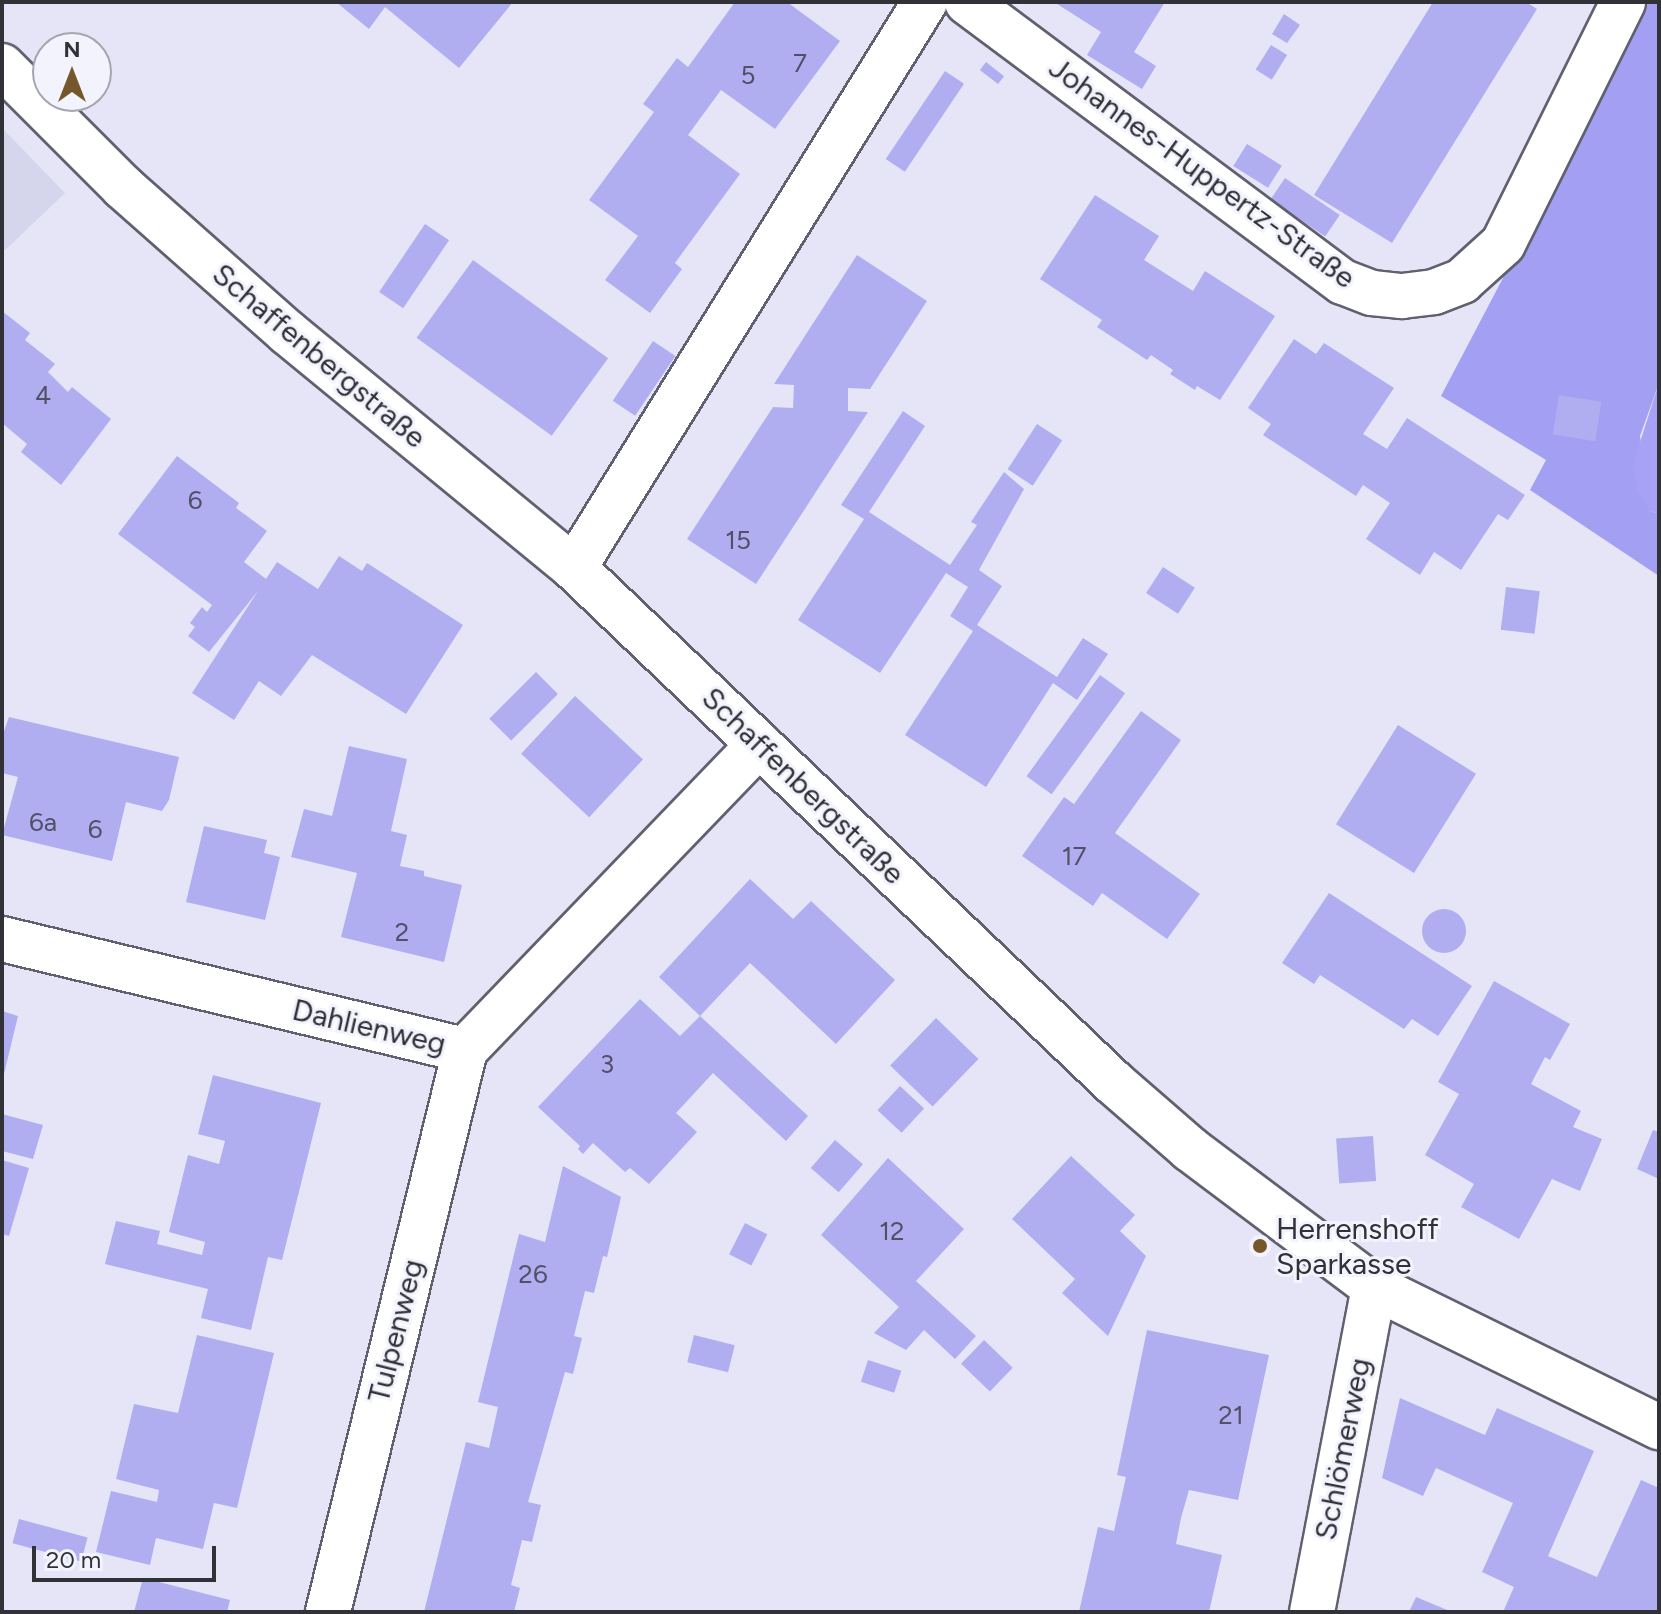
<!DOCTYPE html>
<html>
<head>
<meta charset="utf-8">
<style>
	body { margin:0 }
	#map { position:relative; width:1661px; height:1614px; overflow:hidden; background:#e5e5f7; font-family:Figtree,sans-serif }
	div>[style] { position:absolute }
	.built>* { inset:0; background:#d5d5ec }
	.forest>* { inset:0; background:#a39ff2 }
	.water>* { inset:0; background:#a7a2f6 }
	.building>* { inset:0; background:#b0aef1; transform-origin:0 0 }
	.round { border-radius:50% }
	.roads { filter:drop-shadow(2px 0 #60606e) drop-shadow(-2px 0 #60606e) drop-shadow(0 2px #60606e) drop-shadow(0 -2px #60606e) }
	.street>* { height:44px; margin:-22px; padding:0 22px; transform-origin:22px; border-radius:22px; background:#fff }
	.dots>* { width:22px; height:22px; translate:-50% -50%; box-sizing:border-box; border:4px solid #f3f3fe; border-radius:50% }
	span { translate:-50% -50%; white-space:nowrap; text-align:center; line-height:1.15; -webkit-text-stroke:6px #f3f3fe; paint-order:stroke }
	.number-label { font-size:26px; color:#515066 }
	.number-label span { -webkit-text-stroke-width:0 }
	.street-label { font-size:30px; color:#313138 }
	.poi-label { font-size:30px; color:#313138 }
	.left { translate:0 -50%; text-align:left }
	.frame { position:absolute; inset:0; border:4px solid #313138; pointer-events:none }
	.north { position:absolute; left:32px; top:32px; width:80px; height:80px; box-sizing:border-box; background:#f3f3fe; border:2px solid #a5a5af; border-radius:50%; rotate:0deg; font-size:22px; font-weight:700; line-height:32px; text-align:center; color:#313138 }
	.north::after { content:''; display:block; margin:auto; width:28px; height:36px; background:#75572b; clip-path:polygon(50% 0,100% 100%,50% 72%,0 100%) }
	.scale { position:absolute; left:32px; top:1546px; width:184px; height:36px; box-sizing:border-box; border:4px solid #313138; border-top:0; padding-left:10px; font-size:24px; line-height:28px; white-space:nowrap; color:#313138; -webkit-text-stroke:6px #f3f3fe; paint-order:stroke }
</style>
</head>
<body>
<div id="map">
	<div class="built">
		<div style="clip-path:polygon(2px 128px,65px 193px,2px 253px)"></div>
	</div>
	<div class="forest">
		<div style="clip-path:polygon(1648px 2px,1659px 2px,1659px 383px,1640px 436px,1650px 511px,1659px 514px,1659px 576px,1530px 490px,1546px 460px,1441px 396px)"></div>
	</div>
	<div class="water">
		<div style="clip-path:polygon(1659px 383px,1659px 514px,1650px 511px,1638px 492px,1633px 464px)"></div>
	</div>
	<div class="building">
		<div style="clip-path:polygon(336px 2px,513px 2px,459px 68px,385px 7px,369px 29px)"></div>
		<div style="clip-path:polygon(735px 2px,787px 2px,840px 41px,775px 129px,721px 90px,688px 135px,740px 174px,675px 263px,682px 269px,650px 313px,605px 280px,638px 236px,589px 200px,654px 112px,643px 104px,677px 58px,688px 67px)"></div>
		<div style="clip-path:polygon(1054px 2px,1165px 2px,1134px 52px,1156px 66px,1142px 89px,1087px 55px,1101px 32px)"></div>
		<div style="clip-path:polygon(1433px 2px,1526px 2px,1537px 9px,1392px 243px,1314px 195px)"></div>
		<div style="clip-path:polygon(1284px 14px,1300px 25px,1287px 43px,1272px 34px)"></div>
		<div style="left:1271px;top:45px;width:19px;height:29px;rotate:32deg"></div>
		<div style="left:986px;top:62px;width:23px;height:10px;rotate:38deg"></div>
		<div style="left:945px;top:71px;width:23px;height:106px;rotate:34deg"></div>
		<div style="left:1247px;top:144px;width:41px;height:26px;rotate:32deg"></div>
		<div style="left:1285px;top:178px;width:66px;height:26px;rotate:34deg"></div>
		<div style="clip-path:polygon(1095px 195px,1159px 236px,1144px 260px,1193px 291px,1205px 271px,1275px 316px,1220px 400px,1197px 386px,1195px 390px,1170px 374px,1173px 370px,1151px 355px,1147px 360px,1097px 327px,1102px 320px,1040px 279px)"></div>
		<div style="left:425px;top:224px;width:29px;height:82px;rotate:34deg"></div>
		<div style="clip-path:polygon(857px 255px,927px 301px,870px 389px,848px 388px,848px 411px,868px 412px,756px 584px,687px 539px,773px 407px,793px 408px,794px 385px,774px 384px)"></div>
		<div style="left:473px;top:260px;width:167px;height:96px;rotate:36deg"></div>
		<div style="clip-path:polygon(2px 311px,30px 333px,25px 340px,55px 364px,48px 372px,68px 392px,72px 387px,111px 419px,61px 485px,21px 452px,27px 444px,2px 423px)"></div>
		<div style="clip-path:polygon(1294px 339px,1316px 354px,1324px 343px,1394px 388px,1363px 434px,1387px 449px,1407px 418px,1525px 495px,1508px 520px,1498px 514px,1461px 570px,1434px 552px,1420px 575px,1366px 539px,1390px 503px,1363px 485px,1356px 496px,1263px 435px,1271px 424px,1248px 408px)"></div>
		<div style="left:653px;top:341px;width:27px;height:72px;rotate:34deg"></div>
		<div style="left:1559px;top:395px;width:43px;height:40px;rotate:9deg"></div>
		<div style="clip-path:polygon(903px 411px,925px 426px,869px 512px,950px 565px,977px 525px,971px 522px,1004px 472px,1024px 489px,979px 570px,1002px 586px,977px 625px,1057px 677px,1083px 638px,1108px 654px,1077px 700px,1053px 683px,986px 787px,905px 735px,973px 631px,950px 616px,968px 587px,946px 573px,880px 673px,798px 620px,864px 519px,841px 505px)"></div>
		<div style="left:1037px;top:424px;width:30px;height:54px;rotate:33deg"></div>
		<div style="clip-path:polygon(177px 456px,239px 503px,236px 508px,267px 531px,244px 562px,266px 579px,277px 562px,318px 589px,339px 556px,362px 571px,367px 563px,463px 625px,406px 714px,312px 655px,281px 696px,259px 681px,234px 720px,192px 693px,258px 591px,209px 652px,188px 636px,195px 627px,190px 623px,202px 607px,207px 612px,212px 605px,118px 534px)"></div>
		<div style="left:1163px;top:567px;width:38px;height:31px;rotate:33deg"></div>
		<div style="left:1506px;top:587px;width:34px;height:43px;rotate:7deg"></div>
		<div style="left:536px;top:672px;width:31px;height:66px;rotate:45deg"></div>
		<div style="left:1100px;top:675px;width:31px;height:125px;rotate:36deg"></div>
		<div style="left:575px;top:696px;width:93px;height:79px;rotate:43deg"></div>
		<div style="clip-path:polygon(1141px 711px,1181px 740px,1115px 833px,1200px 894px,1167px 939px,1102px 893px,1093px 906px,1022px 856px,1064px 797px,1074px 804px)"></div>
		<div style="clip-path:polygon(9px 717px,179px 757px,169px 800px,162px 811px,126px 802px,112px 861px,2px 835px,18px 777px,2px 773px,2px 737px)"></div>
		<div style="left:1398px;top:725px;width:92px;height:117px;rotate:32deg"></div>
		<div style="clip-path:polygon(349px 746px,407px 759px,391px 831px,407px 835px,400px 866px,424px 871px,424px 876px,462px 885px,444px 962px,341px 937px,357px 873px,291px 857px,304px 809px,332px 816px)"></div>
		<div style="clip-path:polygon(204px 826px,267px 840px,264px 853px,280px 857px,265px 920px,186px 902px)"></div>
		<div style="clip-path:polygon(750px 879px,793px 919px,811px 901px,895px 980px,836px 1044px,750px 963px,700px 1016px,659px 977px)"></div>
		<div style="clip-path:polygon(1329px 893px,1472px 986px,1438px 1036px,1412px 1019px,1404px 1029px,1320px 975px,1314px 984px,1282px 963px)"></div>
		<div class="round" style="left:1422px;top:909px;width:44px;height:44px"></div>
		<div style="clip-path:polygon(1494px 981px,1570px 1024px,1550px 1060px,1545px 1057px,1531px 1084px,1581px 1111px,1573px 1127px,1602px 1139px,1580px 1191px,1552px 1179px,1519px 1239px,1461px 1207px,1474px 1184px,1425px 1155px,1459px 1094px,1438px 1082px)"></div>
		<div style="clip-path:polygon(640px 999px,680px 1036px,700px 1016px,808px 1116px,786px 1141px,713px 1073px,676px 1113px,697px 1132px,649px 1184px,630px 1168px,625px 1172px,593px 1143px,583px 1154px,578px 1149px,580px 1146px,538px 1107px)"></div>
		<div style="clip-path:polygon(2px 1011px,18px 1016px,3px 1078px,2px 1078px)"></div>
		<div style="left:936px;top:1018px;width:59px;height:66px;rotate:44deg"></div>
		<div style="clip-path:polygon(213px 1075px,321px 1103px,282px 1260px,268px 1257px,251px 1330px,201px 1318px,208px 1289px,105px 1264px,116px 1221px,160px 1231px,157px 1244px,202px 1255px,205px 1242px,169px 1232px,188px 1155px,219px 1164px,225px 1141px,198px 1134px)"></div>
		<div style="left:900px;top:1086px;width:33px;height:33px;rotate:43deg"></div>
		<div style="clip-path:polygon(2px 1114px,43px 1125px,33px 1159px,2px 1151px)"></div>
		<div style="clip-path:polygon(1653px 1130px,1659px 1132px,1659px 1179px,1637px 1169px)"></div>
		<div style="left:1373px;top:1136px;width:45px;height:37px;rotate:86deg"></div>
		<div style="left:835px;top:1140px;width:37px;height:37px;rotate:41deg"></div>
		<div style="clip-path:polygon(1071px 1156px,1135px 1215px,1120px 1231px,1146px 1256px,1108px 1336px,1062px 1293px,1075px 1279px,1012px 1219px)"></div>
		<div style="clip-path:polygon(888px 1158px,964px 1229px,916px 1281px,976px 1336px,955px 1359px,924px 1330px,906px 1350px,874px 1333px,899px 1307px,821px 1235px)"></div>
		<div style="clip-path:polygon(2px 1160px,29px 1168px,9px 1236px,2px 1234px)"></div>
		<div style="clip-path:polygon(563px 1166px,621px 1197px,607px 1257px,603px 1256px,594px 1293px,585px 1291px,574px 1336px,582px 1338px,573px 1374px,565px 1372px,528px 1502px,541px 1505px,532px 1542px,522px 1540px,511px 1585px,520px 1588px,514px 1612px,424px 1612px,466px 1442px,489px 1448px,498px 1407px,478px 1402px,519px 1234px,545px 1242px)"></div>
		<div style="left:745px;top:1223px;width:25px;height:35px;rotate:27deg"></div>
		<div style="clip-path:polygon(1147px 1330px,1269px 1355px,1238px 1500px,1189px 1490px,1181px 1518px,1176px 1544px,1222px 1555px,1209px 1612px,1079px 1612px,1098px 1527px,1114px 1531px,1126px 1477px,1117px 1475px)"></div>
		<div style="clip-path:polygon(197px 1335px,274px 1353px,237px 1508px,214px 1503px,203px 1549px,156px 1538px,150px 1565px,96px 1552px,111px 1491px,157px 1502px,159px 1490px,116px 1479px,134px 1404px,178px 1413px)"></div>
		<div style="left:694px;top:1335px;width:42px;height:28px;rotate:14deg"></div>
		<div style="left:984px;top:1340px;width:40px;height:33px;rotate:44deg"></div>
		<div style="left:868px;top:1360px;width:35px;height:23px;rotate:18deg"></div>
		<div style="clip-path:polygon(1400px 1398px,1485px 1435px,1497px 1408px,1594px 1451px,1548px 1556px,1597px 1577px,1641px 1480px,1659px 1488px,1659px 1612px,1503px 1612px,1514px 1587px,1482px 1572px,1513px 1503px,1436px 1468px,1423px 1496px,1382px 1478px)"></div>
		<div style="left:19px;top:1519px;width:71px;height:25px;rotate:15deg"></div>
		<div style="clip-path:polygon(143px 1578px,230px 1600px,227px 1612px,134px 1612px)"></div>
		<div style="clip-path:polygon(1416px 1597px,1452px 1612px,1409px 1612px)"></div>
	</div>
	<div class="roads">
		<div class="street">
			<div style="left:967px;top:2px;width:469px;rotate:36.7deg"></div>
			<div style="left:1343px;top:282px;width:31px;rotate:21deg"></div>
			<div style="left:1372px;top:293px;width:30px;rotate:6deg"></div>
			<div style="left:1402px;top:296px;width:32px;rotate:-7deg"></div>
			<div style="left:1434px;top:292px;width:30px;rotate:-21deg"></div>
			<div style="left:1462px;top:281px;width:55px;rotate:-42.1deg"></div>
			<div style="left:1503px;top:244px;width:270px;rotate:-63.6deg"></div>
			<div style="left:2px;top:66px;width:171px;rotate:45deg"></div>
			<div style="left:123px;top:187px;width:220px;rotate:41.5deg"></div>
			<div style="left:288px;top:333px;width:370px;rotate:39.4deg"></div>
			<div style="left:574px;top:568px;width:745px;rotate:43.64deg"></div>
			<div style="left:1113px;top:1082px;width:102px;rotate:41deg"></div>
			<div style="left:1190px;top:1149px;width:230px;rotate:36.9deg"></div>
			<div style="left:1374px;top:1287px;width:318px;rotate:26.2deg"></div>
			<div style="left:574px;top:568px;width:666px;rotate:-58.2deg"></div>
			<div style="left:2px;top:939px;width:476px;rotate:13.5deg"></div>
			<div style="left:465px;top:1050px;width:424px;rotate:-46.1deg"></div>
			<div style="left:328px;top:1612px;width:578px;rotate:-76.3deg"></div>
			<div style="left:1312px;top:1612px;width:331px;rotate:-79.2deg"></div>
		</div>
	</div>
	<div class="dots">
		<div style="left:1260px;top:1246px;background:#75572b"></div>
	</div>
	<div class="number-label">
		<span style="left:800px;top:64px">7</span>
		<span style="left:748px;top:76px">5</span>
		<span style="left:43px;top:396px">4</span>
		<span style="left:195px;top:501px">6</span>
		<span style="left:738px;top:541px">15</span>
		<span style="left:43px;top:823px">6a</span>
		<span style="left:95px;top:830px">6</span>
		<span style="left:1074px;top:857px">17</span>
		<span style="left:402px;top:933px">2</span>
		<span style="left:607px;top:1065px">3</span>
		<span style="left:892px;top:1232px">12</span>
		<span style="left:533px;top:1275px">26</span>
		<span style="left:1231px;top:1416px">21</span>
	</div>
	<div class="street-label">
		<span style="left:1202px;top:173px;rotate:36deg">Johannes-Huppertz-Straße</span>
		<span style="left:319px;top:356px;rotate:40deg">Schaffenbergstraße</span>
		<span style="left:803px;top:786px;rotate:44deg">Schaffenbergstraße</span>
		<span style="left:369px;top:1027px;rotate:13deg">Dahlienweg</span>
		<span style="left:396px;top:1331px;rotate:-76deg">Tulpenweg</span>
		<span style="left:1343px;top:1449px;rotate:-79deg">Schlömerweg</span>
	</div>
	<div class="poi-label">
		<span class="left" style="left:1276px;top:1246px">Herrenshoff<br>Sparkasse</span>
	</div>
	<div class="frame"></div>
	<div class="north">N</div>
	<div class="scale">20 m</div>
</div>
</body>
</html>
